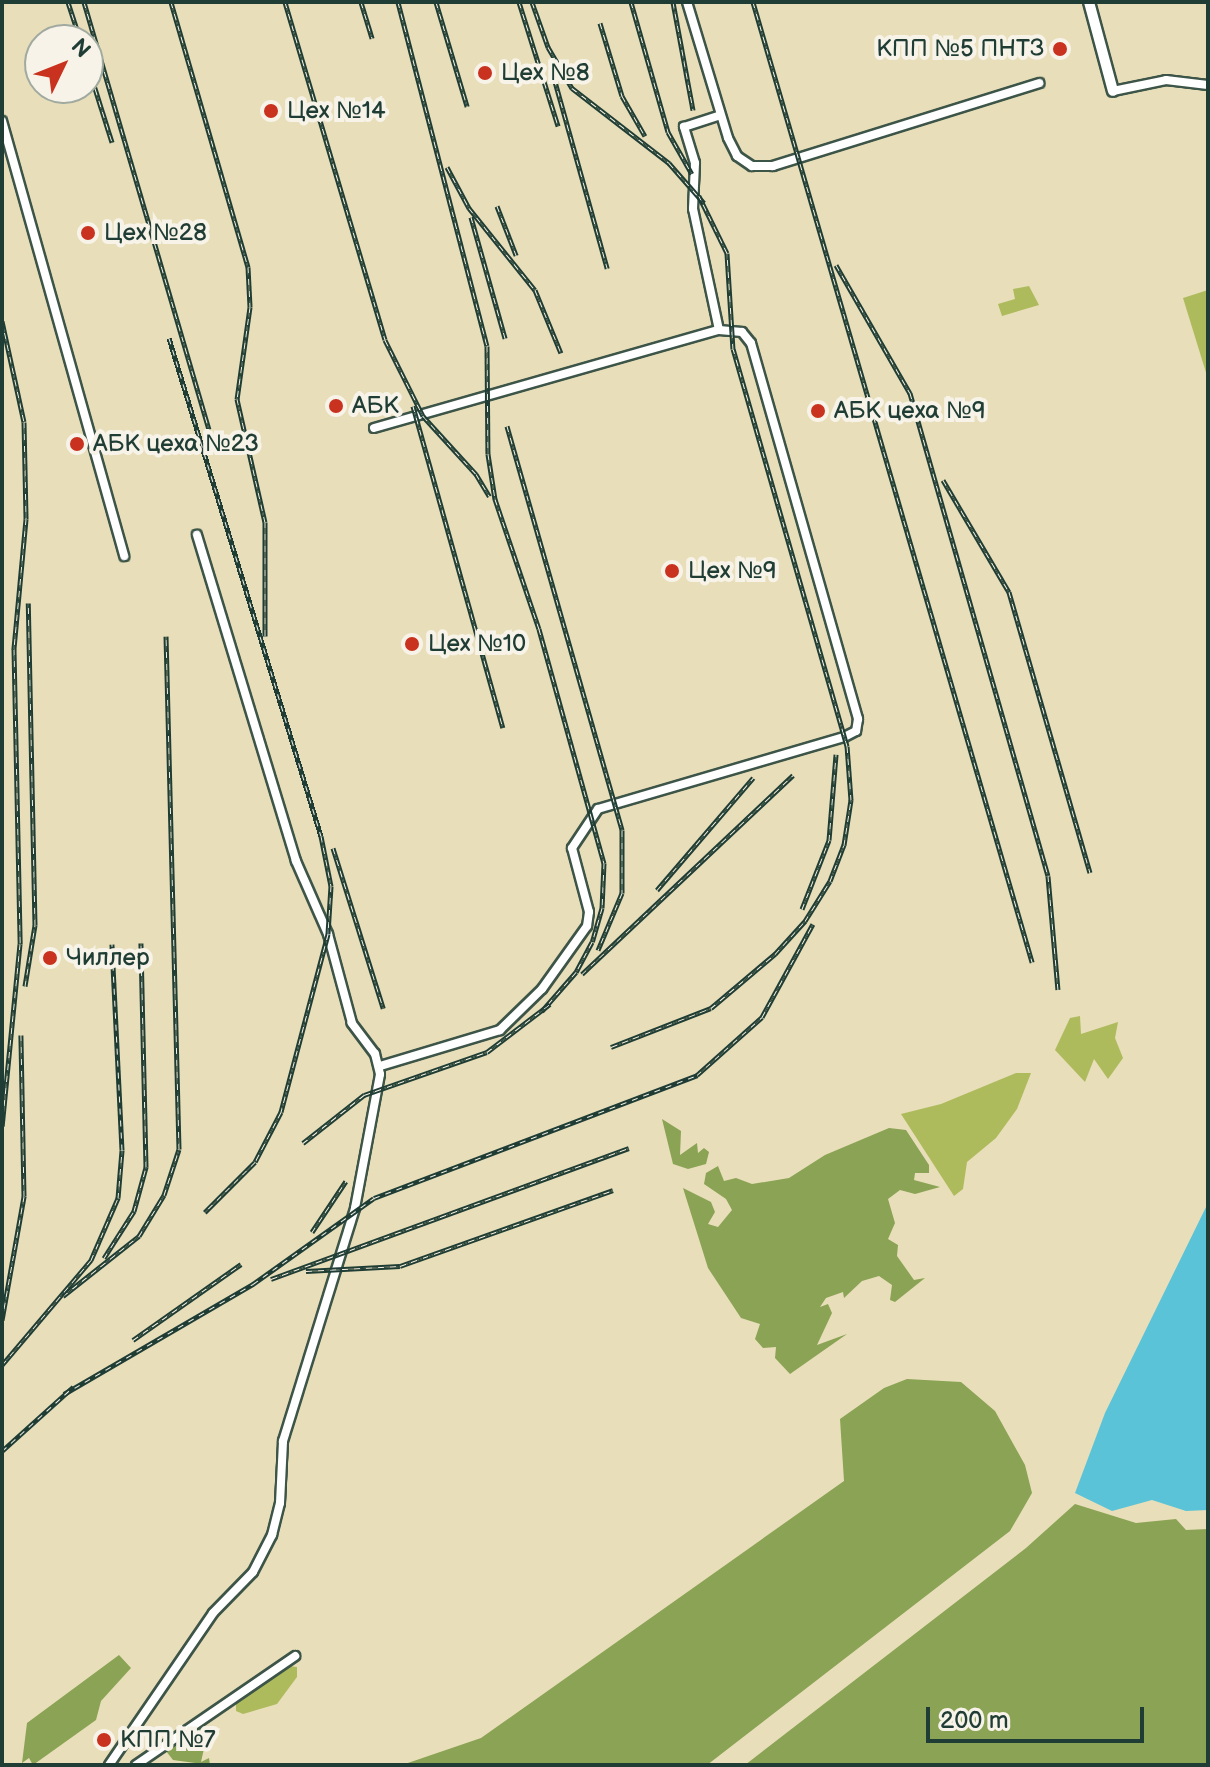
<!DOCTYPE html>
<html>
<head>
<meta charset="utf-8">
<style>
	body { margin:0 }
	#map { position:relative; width:1210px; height:1767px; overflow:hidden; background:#e8deb9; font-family:"Balsamiq Sans",sans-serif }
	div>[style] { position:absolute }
	.green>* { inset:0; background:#adbb5d }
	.forest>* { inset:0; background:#8aa354 }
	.water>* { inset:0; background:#5ac3d7 }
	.roads { filter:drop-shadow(2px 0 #3d5548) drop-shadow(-2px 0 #3d5548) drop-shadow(0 2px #3d5548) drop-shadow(0 -2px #3d5548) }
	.minor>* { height:8px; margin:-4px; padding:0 4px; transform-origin:4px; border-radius:4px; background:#fff }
	.tertiary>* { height:10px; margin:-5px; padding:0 5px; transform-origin:5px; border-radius:5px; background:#fff }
	.rail>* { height:5px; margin-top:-2.5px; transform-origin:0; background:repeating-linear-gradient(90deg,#f7f3e8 0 6px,#1f3d34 0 12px); box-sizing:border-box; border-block:2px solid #1f3d34 }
	.dots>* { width:22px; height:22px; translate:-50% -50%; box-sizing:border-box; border:4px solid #f7f3e8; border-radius:50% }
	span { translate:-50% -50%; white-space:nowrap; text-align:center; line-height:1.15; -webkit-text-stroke:8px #f7f3e8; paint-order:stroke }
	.poi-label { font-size:24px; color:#1f3d34 }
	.right { translate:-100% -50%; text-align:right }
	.left { translate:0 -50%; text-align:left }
	.frame { position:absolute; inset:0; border:4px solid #1f3d34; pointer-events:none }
	.north { position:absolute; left:24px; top:24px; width:80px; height:80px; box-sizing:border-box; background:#f7f3e8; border:2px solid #a1aaa0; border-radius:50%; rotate:47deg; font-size:22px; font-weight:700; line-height:32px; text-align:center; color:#1f3d34 }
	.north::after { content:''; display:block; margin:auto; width:28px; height:36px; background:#c8321e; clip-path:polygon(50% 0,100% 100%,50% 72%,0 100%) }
	.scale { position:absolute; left:926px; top:1707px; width:218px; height:36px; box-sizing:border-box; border:4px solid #1f3d34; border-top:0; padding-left:10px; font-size:24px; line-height:28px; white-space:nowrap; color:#1f3d34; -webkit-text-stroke:6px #f7f3e8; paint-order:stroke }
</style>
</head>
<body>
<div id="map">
	<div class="green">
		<div style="clip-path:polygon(1029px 286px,1039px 305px,1002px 316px,998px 304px,1015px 299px,1013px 289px)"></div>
		<div style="clip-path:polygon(1208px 290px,1208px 379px,1183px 298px)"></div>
		<div style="clip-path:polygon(1080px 1016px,1081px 1034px,1118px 1022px,1115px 1038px,1123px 1058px,1108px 1079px,1094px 1059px,1085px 1082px,1055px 1050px,1070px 1018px)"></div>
		<div style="clip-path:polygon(1016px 1073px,1031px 1073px,1017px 1109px,996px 1138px,967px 1162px,963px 1189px,954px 1196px,901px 1114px,941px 1104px)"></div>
		<div style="clip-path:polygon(289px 1666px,297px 1667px,297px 1677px,277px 1704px,243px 1714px,236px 1711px,236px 1702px)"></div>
	</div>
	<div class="forest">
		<div style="clip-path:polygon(662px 1119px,681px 1131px,680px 1155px,697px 1143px,698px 1153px,704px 1148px,709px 1152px,706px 1164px,688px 1169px,673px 1164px)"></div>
		<div style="clip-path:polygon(889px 1128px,906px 1130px,929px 1165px,929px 1173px,915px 1173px,914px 1180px,940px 1187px,915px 1194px,900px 1190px,888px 1199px,895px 1223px,888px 1239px,898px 1245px,897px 1256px,914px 1280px,925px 1278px,895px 1302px,890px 1300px,892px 1285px,879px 1276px,862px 1281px,844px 1298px,843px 1292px,826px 1298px,820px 1307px,828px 1304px,832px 1313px,817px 1345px,847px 1334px,790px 1374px,775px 1358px,776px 1347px,763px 1348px,755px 1339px,760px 1324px,741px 1318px,708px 1268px,683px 1188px,711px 1202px,715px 1212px,708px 1224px,718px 1227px,732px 1210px,726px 1199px,704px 1184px,706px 1173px,718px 1166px,724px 1181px,736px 1178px,752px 1184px,789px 1178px,825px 1155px)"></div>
		<div style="clip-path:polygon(907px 1379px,961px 1382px,995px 1411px,1025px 1465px,1032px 1493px,1010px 1531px,707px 1765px,402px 1765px,481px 1738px,844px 1481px,840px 1419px,884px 1388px)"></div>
		<div style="clip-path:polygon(1075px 1504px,1136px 1523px,1176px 1519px,1186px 1530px,1208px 1529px,1208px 1765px,745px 1765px,1026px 1548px)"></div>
		<div style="clip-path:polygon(119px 1655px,131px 1668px,101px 1701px,96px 1720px,33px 1765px,29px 1758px,22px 1763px,27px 1723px)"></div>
		<div style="clip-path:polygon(201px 1725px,207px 1735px,201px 1762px,209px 1758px,210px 1765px,173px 1760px,166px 1751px)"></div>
	</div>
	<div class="water">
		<div style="clip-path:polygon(1208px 1203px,1208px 1510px,1186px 1511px,1152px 1500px,1112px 1511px,1075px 1493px,1105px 1413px)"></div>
	</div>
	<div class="roads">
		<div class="minor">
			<div style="left:687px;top:2px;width:142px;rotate:73.2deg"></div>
			<div style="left:728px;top:138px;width:20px;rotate:63deg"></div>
			<div style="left:737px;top:156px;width:18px;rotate:34deg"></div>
			<div style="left:752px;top:166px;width:21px"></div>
			<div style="left:773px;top:166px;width:279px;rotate:-17.3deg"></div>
			<div style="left:1113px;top:91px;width:54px;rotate:-11.7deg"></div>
			<div style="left:1166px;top:80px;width:42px;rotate:6.8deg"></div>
			<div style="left:2px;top:121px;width:452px;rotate:74.3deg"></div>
			<div style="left:719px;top:330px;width:124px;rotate:-102.1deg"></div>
			<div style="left:693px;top:209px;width:46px;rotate:-87.5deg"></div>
			<div style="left:695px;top:163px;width:38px;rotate:-107deg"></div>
			<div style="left:684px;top:127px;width:38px;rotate:-18deg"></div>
			<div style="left:374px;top:428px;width:359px;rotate:-15.9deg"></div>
			<div style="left:719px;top:330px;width:23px;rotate:5deg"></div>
			<div style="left:742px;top:332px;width:14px;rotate:51deg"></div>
			<div style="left:751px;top:343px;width:391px;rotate:74.1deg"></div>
			<div style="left:858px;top:719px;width:12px;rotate:99deg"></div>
			<div style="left:856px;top:731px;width:13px;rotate:153deg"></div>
			<div style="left:844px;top:737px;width:256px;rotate:163.7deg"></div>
			<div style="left:598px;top:809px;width:47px;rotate:123.7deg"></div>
			<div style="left:572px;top:848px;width:66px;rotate:75.1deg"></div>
			<div style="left:589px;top:912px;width:14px;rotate:98deg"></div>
			<div style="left:587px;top:926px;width:77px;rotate:125.5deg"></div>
			<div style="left:542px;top:989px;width:59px;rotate:135.7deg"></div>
			<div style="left:500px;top:1030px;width:125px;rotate:163.3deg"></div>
			<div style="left:109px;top:1765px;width:184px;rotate:-55.6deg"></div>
			<div style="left:213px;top:1613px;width:57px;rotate:-45.7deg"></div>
			<div style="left:253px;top:1572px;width:42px;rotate:-62.8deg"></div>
			<div style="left:272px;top:1535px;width:33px;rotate:-76deg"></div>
			<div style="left:280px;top:1503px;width:62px;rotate:-87.2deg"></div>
			<div style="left:283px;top:1441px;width:244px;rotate:-72.8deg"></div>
			<div style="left:355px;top:1208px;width:136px;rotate:-79.4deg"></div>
			<div style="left:380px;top:1074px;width:21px;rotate:-104deg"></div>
			<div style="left:375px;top:1054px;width:39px;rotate:-127deg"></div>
			<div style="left:352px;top:1023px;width:92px;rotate:-105.1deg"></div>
			<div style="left:328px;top:934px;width:80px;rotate:-113.7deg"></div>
			<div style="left:296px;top:861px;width:341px;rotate:-106.9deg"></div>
			<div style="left:136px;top:1765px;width:193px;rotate:-34.4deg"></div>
		</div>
		<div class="tertiary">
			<div style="left:1089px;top:2px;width:92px;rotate:74.9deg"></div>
		</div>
	</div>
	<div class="rail">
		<div style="left:68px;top:2px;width:40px;rotate:72deg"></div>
		<div style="left:84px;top:2px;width:445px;rotate:73.7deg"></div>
		<div style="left:171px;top:2px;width:276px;rotate:73.8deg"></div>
		<div style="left:248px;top:267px;width:40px;rotate:87.1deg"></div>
		<div style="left:250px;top:307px;width:93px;rotate:98deg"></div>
		<div style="left:237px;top:399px;width:126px;rotate:77.2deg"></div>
		<div style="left:265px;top:522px;width:114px;rotate:90deg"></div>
		<div style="left:285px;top:2px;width:352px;rotate:73.5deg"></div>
		<div style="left:385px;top:340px;width:85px;rotate:63.4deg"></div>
		<div style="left:423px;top:416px;width:79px;rotate:47.6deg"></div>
		<div style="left:476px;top:474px;width:26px;rotate:59deg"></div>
		<div style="left:361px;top:2px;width:38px;rotate:73deg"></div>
		<div style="left:398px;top:2px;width:355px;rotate:75.5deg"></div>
		<div style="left:487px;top:346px;width:108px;rotate:89.5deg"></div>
		<div style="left:488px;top:454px;width:46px;rotate:81.2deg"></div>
		<div style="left:495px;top:499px;width:137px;rotate:71.3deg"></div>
		<div style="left:539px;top:629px;width:243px;rotate:74.5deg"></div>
		<div style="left:604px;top:863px;width:45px;rotate:92.5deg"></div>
		<div style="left:602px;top:908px;width:35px;rotate:106deg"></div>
		<div style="left:592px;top:942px;width:34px;rotate:118deg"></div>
		<div style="left:576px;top:972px;width:52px;rotate:131.1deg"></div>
		<div style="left:436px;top:2px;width:109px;rotate:73.4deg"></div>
		<div style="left:519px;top:2px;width:130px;rotate:72.5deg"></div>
		<div style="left:532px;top:2px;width:48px;rotate:70.4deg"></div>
		<div style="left:548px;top:47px;width:48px;rotate:59.7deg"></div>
		<div style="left:572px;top:88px;width:123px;rotate:37.7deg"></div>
		<div style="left:669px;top:163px;width:53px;rotate:48.8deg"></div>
		<div style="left:631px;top:2px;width:135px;rotate:74.1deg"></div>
		<div style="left:668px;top:132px;width:48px;rotate:60.3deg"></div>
		<div style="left:673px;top:2px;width:110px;rotate:79.5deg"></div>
		<div style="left:753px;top:2px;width:1000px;rotate:73.79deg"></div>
		<div style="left:600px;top:23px;width:76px;rotate:73.2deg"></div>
		<div style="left:622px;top:96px;width:46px;rotate:60.1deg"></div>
		<div style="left:88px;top:66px;width:80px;rotate:72.5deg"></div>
		<div style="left:551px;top:67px;width:209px;rotate:74.4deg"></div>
		<div style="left:447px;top:167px;width:47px;rotate:61.8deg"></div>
		<div style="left:469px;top:208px;width:105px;rotate:51.2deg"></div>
		<div style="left:535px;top:290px;width:68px;rotate:67.6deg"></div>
		<div style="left:497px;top:206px;width:53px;rotate:68.8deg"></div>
		<div style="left:471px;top:217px;width:126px;rotate:74.3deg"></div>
		<div style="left:836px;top:265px;width:148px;rotate:60deg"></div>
		<div style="left:910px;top:393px;width:502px;rotate:74.05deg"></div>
		<div style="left:1048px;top:876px;width:114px;rotate:85deg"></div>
		<div style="left:2px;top:321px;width:103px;rotate:77.7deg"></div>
		<div style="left:24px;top:422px;width:97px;rotate:88.8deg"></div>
		<div style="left:26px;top:519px;width:131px;rotate:95.3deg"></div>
		<div style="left:14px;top:649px;width:295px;rotate:88.8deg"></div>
		<div style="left:20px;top:944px;width:183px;rotate:95.6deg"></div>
		<div style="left:169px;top:338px;width:521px;rotate:73.03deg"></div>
		<div style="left:321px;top:836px;width:51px;rotate:78.7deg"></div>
		<div style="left:331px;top:886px;width:48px;rotate:93.6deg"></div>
		<div style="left:328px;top:934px;width:184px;rotate:104.8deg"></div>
		<div style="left:281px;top:1112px;width:56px;rotate:117.5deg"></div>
		<div style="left:255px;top:1162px;width:71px;rotate:135deg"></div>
		<div style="left:413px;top:406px;width:334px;rotate:74.4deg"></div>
		<div style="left:507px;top:426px;width:420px;rotate:74.1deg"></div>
		<div style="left:622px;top:830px;width:63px;rotate:90deg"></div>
		<div style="left:622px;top:893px;width:62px;rotate:112.8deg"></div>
		<div style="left:943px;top:480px;width:130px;rotate:59.5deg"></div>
		<div style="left:1009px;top:592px;width:292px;rotate:73.9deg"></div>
		<div style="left:333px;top:848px;width:168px;rotate:72.6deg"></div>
		<div style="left:657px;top:890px;width:148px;rotate:-49.4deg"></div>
		<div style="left:802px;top:909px;width:74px;rotate:-68.6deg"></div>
		<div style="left:829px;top:840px;width:86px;rotate:-85.3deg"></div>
		<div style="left:582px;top:974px;width:290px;rotate:-43.3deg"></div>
		<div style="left:25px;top:986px;width:62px;rotate:-80.7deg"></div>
		<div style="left:35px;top:925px;width:322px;rotate:-91.2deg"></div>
		<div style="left:611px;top:1047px;width:107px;rotate:-21.3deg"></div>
		<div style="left:711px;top:1008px;width:84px;rotate:-40.2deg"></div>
		<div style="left:775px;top:954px;width:45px;rotate:-47.7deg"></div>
		<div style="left:805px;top:921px;width:47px;rotate:-58deg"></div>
		<div style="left:830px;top:881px;width:39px;rotate:-69deg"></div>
		<div style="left:844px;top:845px;width:46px;rotate:-81.2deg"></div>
		<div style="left:851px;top:800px;width:54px;rotate:-94.2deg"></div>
		<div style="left:847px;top:746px;width:413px;rotate:-106deg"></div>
		<div style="left:733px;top:349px;width:96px;rotate:-93.6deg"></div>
		<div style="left:727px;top:253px;width:64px;rotate:-116.2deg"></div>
		<div style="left:303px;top:1143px;width:78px;rotate:-38.2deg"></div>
		<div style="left:364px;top:1095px;width:130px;rotate:-19.3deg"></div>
		<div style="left:487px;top:1052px;width:79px;rotate:-37.3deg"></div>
		<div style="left:312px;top:1232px;width:61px;rotate:-56.3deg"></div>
		<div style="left:104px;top:1258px;width:56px;rotate:-57.4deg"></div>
		<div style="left:134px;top:1211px;width:46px;rotate:-74.7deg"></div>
		<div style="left:146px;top:1167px;width:224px;rotate:-91.3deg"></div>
		<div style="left:306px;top:1271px;width:94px;rotate:-3deg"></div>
		<div style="left:400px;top:1266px;width:226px;rotate:-19.6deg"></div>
		<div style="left:271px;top:1279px;width:381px;rotate:-20.1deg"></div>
		<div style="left:63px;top:1296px;width:97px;rotate:-38.3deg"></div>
		<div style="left:139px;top:1236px;width:48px;rotate:-58.6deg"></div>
		<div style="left:164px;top:1195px;width:48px;rotate:-71.9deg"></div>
		<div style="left:179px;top:1149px;width:513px;rotate:-91.45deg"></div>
		<div style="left:2px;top:1320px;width:126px;rotate:-79.9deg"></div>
		<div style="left:24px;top:1196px;width:161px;rotate:-91.1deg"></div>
		<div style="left:133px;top:1340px;width:132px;rotate:-35.1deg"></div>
		<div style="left:2px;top:1365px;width:138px;rotate:-49.7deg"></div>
		<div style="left:91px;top:1260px;width:68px;rotate:-66.5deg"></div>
		<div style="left:118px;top:1198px;width:48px;rotate:-85.2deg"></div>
		<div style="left:122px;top:1150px;width:206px;rotate:-92.8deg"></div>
		<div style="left:64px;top:1394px;width:219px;rotate:-30.2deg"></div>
		<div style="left:253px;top:1284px;width:148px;rotate:-35.4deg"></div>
		<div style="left:374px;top:1198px;width:346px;rotate:-20.8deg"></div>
		<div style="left:697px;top:1075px;width:87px;rotate:-41.7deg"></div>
		<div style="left:762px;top:1017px;width:106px;rotate:-61.3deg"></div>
		<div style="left:2px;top:1451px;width:96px;rotate:-42deg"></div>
	</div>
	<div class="dots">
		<div style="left:1060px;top:49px;background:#c8321e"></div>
		<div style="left:485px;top:73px;background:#c8321e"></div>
		<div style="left:271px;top:111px;background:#c8321e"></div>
		<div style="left:88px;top:233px;background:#c8321e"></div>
		<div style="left:336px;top:406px;background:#c8321e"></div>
		<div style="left:818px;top:411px;background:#c8321e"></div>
		<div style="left:77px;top:444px;background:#c8321e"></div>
		<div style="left:672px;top:571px;background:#c8321e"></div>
		<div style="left:412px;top:644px;background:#c8321e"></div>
		<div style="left:50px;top:958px;background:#c8321e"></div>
		<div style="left:104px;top:1740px;background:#c8321e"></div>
	</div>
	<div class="poi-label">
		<span class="right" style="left:1044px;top:49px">КПП №5 ПНТЗ</span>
		<span class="left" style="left:501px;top:73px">Цех №8</span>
		<span class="left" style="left:287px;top:111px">Цех №14</span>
		<span class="left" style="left:104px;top:233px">Цех №28</span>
		<span class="left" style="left:352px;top:406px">АБК</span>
		<span class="left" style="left:834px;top:411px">АБК цеха №9</span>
		<span class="left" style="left:93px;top:444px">АБК цеха №23</span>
		<span class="left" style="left:688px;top:571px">Цех №9</span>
		<span class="left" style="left:428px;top:644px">Цех №10</span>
		<span class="left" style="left:66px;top:958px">Чиллер</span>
		<span class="left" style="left:120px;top:1740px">КПП №7</span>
	</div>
	<div class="frame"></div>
	<div class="north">N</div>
	<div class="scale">200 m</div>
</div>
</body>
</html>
